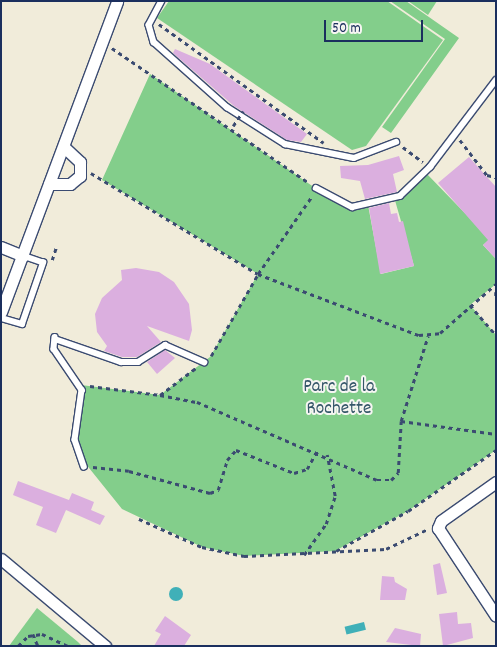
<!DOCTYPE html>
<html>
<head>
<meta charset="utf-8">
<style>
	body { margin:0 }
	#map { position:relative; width:497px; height:647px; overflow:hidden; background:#f1ecda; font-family:Dekko,sans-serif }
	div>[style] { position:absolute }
	.green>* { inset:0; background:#83ce8b }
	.water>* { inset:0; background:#40b0b8; transform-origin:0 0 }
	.round { border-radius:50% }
	.building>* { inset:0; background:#dbafdf }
	.path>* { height:2.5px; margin-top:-1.25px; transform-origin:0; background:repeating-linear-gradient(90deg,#3b4b71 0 4px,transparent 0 8px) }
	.roads { filter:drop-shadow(1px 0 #3b4b71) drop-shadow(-1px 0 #3b4b71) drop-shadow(0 1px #3b4b71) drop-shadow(0 -1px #3b4b71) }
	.lane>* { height:5.5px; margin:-2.75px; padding:0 2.75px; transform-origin:2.75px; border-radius:2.75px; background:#fff }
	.street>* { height:11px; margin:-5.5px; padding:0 5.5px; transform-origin:5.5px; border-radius:5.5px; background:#fff }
	.path-bridge>* { height:2.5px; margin-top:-1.25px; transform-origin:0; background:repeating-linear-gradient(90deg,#3b4b71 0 4px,transparent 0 8px) }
	span { translate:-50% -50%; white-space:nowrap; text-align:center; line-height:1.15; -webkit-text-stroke:4px #f6f6f2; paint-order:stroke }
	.park-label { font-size:19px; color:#355769 }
	.frame { position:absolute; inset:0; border:2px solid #1b2f5e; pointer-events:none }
	.scale { position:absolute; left:324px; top:20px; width:99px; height:22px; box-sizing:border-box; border:2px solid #1b2f5e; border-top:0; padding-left:6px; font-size:15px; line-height:18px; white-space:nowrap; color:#1b2f5e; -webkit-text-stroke:4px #f6f6f2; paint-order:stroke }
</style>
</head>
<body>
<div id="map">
	<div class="green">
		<div style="clip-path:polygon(169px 1px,387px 1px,443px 40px,366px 146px,352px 150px,157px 18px)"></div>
		<div style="clip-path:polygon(390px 1px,406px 1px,459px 38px,391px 133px,382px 127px,445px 39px)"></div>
		<div style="clip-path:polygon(408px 1px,437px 1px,428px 15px)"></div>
		<div style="clip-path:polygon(150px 74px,334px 201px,368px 205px,381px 274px,414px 266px,394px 197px,426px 173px,490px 239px,483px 245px,496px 259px,496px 284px,470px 305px,496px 335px,496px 450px,408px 511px,335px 551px,244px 556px,202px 547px,122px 509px,77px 453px,81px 385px,160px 395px,210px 357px,258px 274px,102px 180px)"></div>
		<div style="clip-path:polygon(37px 608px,78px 642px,82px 646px,9px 646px)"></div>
	</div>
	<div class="water">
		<div class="round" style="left:169px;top:587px;width:14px;height:14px"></div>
		<div style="left:364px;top:622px;width:8px;height:20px;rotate:76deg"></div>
	</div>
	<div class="building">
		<div style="clip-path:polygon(175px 49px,210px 64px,307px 134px,301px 142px,287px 140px,234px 106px,173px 53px)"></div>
		<div style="clip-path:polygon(399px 156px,404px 170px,393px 174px,397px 192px,365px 199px,360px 181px,341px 178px,340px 166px,368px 165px)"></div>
		<div style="clip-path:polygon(469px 157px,496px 187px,496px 259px,483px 245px,488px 240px,438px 183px)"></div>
		<div style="clip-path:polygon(389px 203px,391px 214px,397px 213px,399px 222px,403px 221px,414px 266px,380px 274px,369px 208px)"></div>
		<div style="clip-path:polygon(136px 268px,159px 272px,174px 282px,189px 304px,192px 330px,189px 341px,147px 326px,161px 342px,137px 357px,122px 357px,104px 351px,107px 346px,97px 332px,95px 314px,102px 298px,122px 280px,121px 270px)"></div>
		<div style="clip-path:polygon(165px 350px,175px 358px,157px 374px,147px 362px)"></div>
		<div style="clip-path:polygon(18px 481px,69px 500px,72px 493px,94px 502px,91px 510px,105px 516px,100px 525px,66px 510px,56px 533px,36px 525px,43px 507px,13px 495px)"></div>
		<div style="clip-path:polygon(440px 563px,447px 593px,437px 595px,433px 565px)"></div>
		<div style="clip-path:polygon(382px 576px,394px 577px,395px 582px,407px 589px,405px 600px,380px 600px)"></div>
		<div style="clip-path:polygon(457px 612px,458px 624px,471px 623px,473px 638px,443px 646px,439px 614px)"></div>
		<div style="clip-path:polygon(165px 616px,191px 635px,184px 646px,154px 646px,161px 634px,155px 631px)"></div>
		<div style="clip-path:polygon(395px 628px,421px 634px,420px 646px,386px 642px)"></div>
	</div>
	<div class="path">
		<div style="left:159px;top:24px;width:203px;rotate:35.8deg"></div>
		<div style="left:112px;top:48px;width:239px;rotate:34.4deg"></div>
		<div style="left:460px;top:140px;width:44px;rotate:52.4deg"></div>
		<div style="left:487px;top:175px;width:9px;rotate:13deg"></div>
		<div style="left:403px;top:147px;width:25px;rotate:37deg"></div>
		<div style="left:91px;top:173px;width:195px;rotate:31.2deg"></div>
		<div style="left:258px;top:274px;width:172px;rotate:20.8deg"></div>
		<div style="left:419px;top:335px;width:21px;rotate:-5deg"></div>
		<div style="left:440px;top:333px;width:74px;rotate:-41.2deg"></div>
		<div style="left:52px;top:260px;width:13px;rotate:-72deg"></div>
		<div style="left:496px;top:292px;width:6px;rotate:90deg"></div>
		<div style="left:470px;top:305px;width:40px;rotate:49deg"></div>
		<div style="left:211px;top:356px;width:95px;rotate:-60.2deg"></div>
		<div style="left:258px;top:274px;width:95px;rotate:-55.3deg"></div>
		<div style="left:90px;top:386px;width:71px;rotate:7.3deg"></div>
		<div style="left:160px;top:395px;width:46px;rotate:-37.1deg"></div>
		<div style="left:160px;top:395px;width:38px;rotate:11deg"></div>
		<div style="left:197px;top:402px;width:196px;rotate:23.4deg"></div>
		<div style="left:377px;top:480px;width:14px"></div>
		<div style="left:391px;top:480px;width:10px;rotate:-45deg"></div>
		<div style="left:398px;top:473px;width:52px;rotate:-86.7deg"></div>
		<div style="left:401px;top:421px;width:89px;rotate:-72.4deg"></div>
		<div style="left:401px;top:421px;width:96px;rotate:7.8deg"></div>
		<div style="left:93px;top:467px;width:36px;rotate:6deg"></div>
		<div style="left:129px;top:471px;width:84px;rotate:15.2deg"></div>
		<div style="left:210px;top:493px;width:9px;rotate:-21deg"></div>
		<div style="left:218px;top:490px;width:31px;rotate:-73deg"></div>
		<div style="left:227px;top:460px;width:13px;rotate:-48deg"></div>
		<div style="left:236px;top:450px;width:62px;rotate:21.6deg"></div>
		<div style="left:294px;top:473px;width:14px;rotate:-17deg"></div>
		<div style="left:307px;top:469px;width:21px;rotate:-61deg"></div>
		<div style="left:139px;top:519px;width:69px;rotate:24deg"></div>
		<div style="left:202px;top:547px;width:43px;rotate:12.1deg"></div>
		<div style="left:244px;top:556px;width:142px;rotate:-2.8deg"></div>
		<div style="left:386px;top:549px;width:47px;rotate:-25.5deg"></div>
		<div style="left:336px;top:551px;width:82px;rotate:-29.1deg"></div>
		<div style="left:408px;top:511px;width:107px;rotate:-34.7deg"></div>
		<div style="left:304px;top:555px;width:38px;rotate:-55deg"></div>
		<div style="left:326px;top:524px;width:29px;rotate:-72deg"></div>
		<div style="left:335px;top:496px;width:42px;rotate:-101deg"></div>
		<div style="left:33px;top:634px;width:13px;rotate:67deg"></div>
		<div style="left:18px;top:646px;width:14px;rotate:-45deg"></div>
		<div style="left:28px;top:636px;width:14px;rotate:-8deg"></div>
		<div style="left:42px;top:634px;width:29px;rotate:25deg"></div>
	</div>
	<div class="roads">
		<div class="lane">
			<div style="left:162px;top:1px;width:27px;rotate:118deg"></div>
			<div style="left:149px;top:25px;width:18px;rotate:74deg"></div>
			<div style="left:154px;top:42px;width:98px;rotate:41.7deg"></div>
			<div style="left:227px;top:107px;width:69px;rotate:32.5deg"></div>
			<div style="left:285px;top:144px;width:70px;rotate:11.5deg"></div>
			<div style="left:354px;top:158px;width:45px;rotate:-20.9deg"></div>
			<div style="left:316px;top:188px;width:41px;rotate:27.8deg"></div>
			<div style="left:352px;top:207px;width:49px;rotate:-12.9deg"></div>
			<div style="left:400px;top:196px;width:42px;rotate:-44deg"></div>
			<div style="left:430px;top:167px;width:109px;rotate:-52.8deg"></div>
			<div style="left:1px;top:318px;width:22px;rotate:16deg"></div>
			<div style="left:22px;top:324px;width:65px;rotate:-71deg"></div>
			<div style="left:43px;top:263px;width:21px;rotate:-161deg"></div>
			<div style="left:55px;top:337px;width:12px;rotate:95deg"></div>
			<div style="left:54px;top:349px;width:50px;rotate:55.7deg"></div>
			<div style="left:82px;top:390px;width:50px;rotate:98deg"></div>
			<div style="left:75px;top:440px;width:28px;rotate:71deg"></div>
			<div style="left:55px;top:339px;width:70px;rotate:19.2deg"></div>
			<div style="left:121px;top:362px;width:17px"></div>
			<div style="left:138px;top:362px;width:32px;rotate:-32deg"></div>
			<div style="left:165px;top:345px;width:43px;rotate:23.6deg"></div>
		</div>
		<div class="street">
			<div style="left:49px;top:184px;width:21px"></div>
			<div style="left:70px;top:184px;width:13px;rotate:-39deg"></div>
			<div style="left:80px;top:176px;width:14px;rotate:-90deg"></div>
			<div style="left:80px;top:162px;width:22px;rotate:-137deg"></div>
			<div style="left:1px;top:247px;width:24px;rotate:22deg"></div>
			<div style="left:1px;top:312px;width:332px;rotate:-69.5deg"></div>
			<div style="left:496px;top:482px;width:67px;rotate:144.7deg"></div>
			<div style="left:441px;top:521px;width:8px;rotate:113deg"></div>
			<div style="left:438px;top:528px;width:105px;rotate:56.6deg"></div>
			<div style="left:1px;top:559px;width:136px;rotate:39.9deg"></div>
		</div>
	</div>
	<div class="path-bridge">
		<div style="left:233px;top:126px;width:18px;rotate:-56deg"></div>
	</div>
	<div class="park-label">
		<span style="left:339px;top:399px">Parc de la<br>Rochette</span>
	</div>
	<div class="frame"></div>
	<div class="scale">50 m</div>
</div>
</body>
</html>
